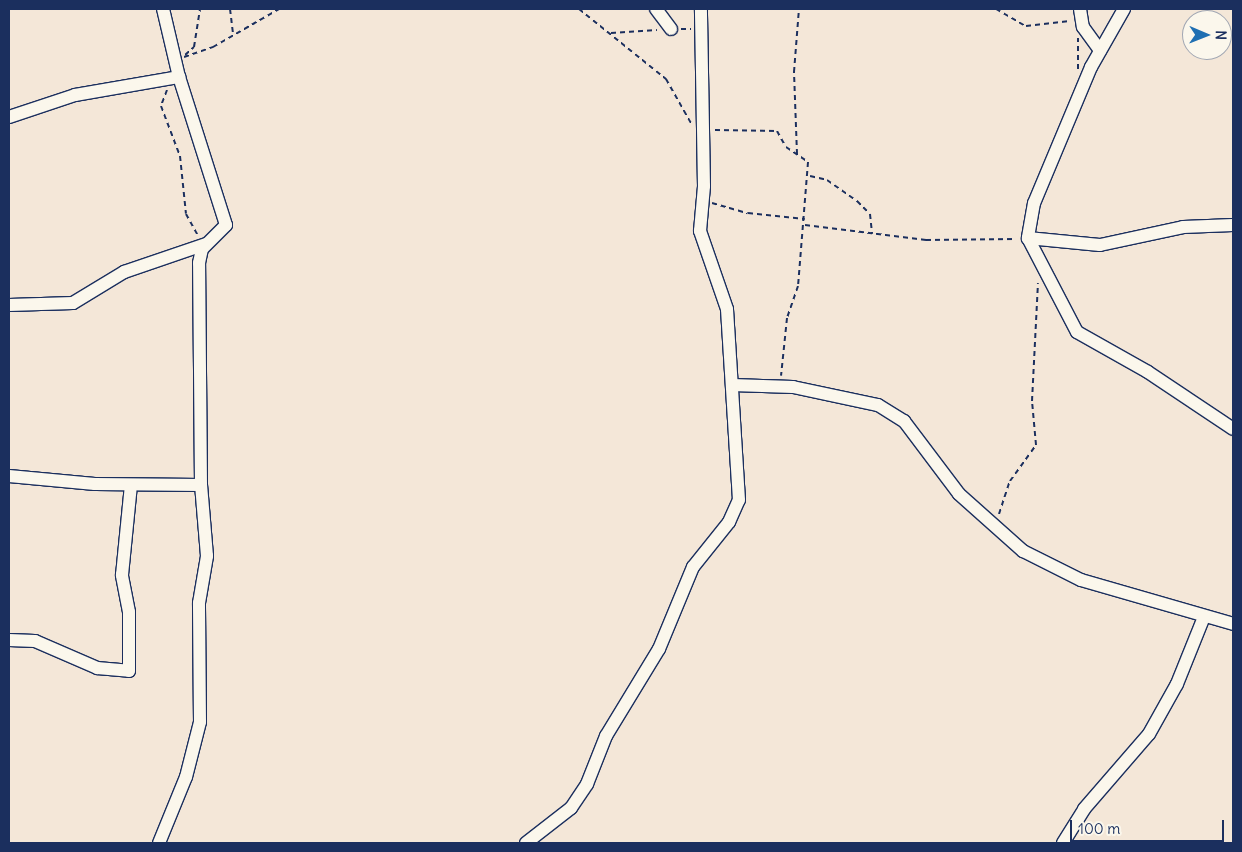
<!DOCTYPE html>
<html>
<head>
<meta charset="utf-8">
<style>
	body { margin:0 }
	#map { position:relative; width:1242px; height:852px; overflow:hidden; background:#f4e7d8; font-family:Delius,sans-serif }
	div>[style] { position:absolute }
	.path>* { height:2px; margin-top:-1px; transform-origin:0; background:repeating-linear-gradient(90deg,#1b2f5e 0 5px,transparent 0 9px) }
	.roads { filter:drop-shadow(1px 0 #1b2f5e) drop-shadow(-1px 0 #1b2f5e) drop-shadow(0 1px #1b2f5e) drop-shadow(0 -1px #1b2f5e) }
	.minor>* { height:12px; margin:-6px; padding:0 6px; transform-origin:6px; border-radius:6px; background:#fbf7ec }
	span { translate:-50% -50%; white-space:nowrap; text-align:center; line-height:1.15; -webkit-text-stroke:5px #fbf7ec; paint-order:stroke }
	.frame { position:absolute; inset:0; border:10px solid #1b2f5e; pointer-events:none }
	.north { position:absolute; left:1182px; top:10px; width:50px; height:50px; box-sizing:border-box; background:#fbf7ec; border:1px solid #a1a7b3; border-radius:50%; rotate:91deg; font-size:14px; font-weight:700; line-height:20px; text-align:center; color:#1b2f5e }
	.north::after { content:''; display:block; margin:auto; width:18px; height:22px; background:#1f6fb2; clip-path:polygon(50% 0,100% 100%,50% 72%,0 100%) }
	.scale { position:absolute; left:1070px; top:820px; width:154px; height:22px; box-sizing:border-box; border:2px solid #1b2f5e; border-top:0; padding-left:6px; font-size:15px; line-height:18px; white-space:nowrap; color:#1b2f5e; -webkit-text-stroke:4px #fbf7ec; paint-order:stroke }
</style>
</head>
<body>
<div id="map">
	<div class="path">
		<div style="left:230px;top:9px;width:25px;rotate:83deg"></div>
		<div style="left:579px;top:9px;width:112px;rotate:38.8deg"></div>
		<div style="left:666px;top:79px;width:53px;rotate:60.5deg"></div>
		<div style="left:892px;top:9px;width:27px"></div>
		<div style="left:996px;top:9px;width:34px;rotate:30deg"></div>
		<div style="left:1026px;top:26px;width:44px;rotate:-6.5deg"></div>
		<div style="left:681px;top:29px;width:10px"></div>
		<div style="left:611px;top:33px;width:46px;rotate:-3.7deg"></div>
		<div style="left:185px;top:55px;width:12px;rotate:-42deg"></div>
		<div style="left:194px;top:47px;width:38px;rotate:-81deg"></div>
		<div style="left:184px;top:57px;width:31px;rotate:-19deg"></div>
		<div style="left:213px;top:47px;width:76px;rotate:-29.9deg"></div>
		<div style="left:1078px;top:69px;width:31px;rotate:-90deg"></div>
		<div style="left:167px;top:90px;width:17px;rotate:111deg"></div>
		<div style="left:161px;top:106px;width:53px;rotate:69.2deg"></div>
		<div style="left:180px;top:156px;width:58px;rotate:84.1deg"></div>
		<div style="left:186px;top:214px;width:23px;rotate:61deg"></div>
		<div style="left:715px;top:130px;width:62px;rotate:0.9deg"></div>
		<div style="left:777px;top:131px;width:18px;rotate:61deg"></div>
		<div style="left:786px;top:147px;width:27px;rotate:34deg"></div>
		<div style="left:808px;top:162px;width:124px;rotate:94.6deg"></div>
		<div style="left:798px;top:286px;width:34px;rotate:109deg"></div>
		<div style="left:787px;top:318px;width:58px;rotate:95.9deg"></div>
		<div style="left:797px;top:154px;width:82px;rotate:-92.1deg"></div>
		<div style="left:794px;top:72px;width:63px;rotate:-85.5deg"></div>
		<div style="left:810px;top:176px;width:17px;rotate:13deg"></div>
		<div style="left:827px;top:180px;width:37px;rotate:35deg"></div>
		<div style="left:857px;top:201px;width:18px;rotate:45deg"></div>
		<div style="left:870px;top:214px;width:20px;rotate:84deg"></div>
		<div style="left:712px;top:203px;width:37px;rotate:16deg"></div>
		<div style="left:748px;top:213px;width:57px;rotate:6deg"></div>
		<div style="left:805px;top:225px;width:122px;rotate:7.1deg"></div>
		<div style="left:926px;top:240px;width:90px;rotate:-0.6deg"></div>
		<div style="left:999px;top:514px;width:35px;rotate:-72deg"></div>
		<div style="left:1010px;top:481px;width:44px;rotate:-54.2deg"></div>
		<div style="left:1036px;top:445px;width:44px;rotate:-95.2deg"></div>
		<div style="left:1032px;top:401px;width:118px;rotate:-87.1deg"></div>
	</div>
	<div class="roads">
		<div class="minor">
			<div style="left:656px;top:9px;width:25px;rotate:53deg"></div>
			<div style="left:1080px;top:9px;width:18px;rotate:81deg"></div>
			<div style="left:1083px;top:27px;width:29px;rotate:54deg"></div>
			<div style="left:1124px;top:9px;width:67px;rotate:119.6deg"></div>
			<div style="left:1091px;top:67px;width:147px;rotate:112.7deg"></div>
			<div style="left:1034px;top:203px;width:36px;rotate:100deg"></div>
			<div style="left:1028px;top:238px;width:106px;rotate:62.5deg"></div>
			<div style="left:1077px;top:332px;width:81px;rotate:29.4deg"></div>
			<div style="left:1148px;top:372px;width:102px;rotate:33.8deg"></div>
			<div style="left:9px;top:117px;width:70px;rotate:-18.4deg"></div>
			<div style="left:75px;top:95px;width:106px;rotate:-9.8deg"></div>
			<div style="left:1028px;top:238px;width:72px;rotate:5.6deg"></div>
			<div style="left:1100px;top:245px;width:85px;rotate:-12.2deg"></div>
			<div style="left:1183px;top:227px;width:50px;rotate:-2.3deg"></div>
			<div style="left:9px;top:305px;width:64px;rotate:-1.8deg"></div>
			<div style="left:73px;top:303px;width:60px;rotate:-31.3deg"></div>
			<div style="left:124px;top:272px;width:87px;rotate:-18.9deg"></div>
			<div style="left:732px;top:385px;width:61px;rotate:1.9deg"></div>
			<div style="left:793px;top:387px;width:87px;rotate:12deg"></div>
			<div style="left:878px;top:405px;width:31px;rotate:32deg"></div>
			<div style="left:904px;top:421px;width:91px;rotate:53deg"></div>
			<div style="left:959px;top:494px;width:86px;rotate:41.7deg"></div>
			<div style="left:1023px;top:551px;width:65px;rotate:26.6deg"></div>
			<div style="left:1081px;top:580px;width:158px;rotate:16.1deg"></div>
			<div style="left:9px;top:476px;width:86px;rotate:5.3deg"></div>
			<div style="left:95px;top:484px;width:106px;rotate:0.5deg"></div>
			<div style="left:9px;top:640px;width:26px;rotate:2deg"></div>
			<div style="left:35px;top:641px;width:68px;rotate:23.5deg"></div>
			<div style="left:97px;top:668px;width:32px;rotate:5deg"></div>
			<div style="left:129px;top:671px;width:59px;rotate:-90deg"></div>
			<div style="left:129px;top:612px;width:38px;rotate:-101deg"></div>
			<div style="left:122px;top:575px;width:90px;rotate:-84.3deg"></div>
			<div style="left:159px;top:843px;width:71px;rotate:-67.8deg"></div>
			<div style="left:186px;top:777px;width:57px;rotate:-75.7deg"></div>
			<div style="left:200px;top:722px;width:119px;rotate:-90.5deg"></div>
			<div style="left:199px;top:603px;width:48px;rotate:-80.3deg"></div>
			<div style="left:207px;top:556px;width:71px;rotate:-94.8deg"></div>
			<div style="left:201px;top:485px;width:222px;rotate:-90.5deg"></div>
			<div style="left:199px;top:263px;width:14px;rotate:-78deg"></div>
			<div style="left:202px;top:249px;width:34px;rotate:-45deg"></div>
			<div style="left:226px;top:225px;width:155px;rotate:-107.6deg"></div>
			<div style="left:179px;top:77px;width:70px;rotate:-103.2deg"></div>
			<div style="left:526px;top:843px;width:57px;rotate:-37.9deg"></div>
			<div style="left:571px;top:808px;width:29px;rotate:-56deg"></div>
			<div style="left:587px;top:784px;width:52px;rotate:-68.4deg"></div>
			<div style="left:606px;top:736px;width:102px;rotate:-58.7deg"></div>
			<div style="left:659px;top:649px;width:89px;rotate:-67.5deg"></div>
			<div style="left:693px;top:567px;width:58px;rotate:-51.3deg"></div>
			<div style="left:729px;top:522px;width:24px;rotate:-66deg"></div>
			<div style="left:739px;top:500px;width:191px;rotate:-93.6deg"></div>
			<div style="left:727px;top:309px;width:83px;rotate:-109.1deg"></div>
			<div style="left:700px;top:231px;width:45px;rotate:-84.9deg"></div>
			<div style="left:704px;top:186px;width:177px;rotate:-91deg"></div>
			<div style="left:1063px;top:843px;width:40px;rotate:-58deg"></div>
			<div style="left:1084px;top:809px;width:99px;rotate:-49.1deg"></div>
			<div style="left:1149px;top:734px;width:57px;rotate:-60.8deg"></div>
			<div style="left:1177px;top:684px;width:72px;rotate:-68.1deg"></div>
		</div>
	</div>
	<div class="frame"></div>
	<div class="north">N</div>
	<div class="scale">100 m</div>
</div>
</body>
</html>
